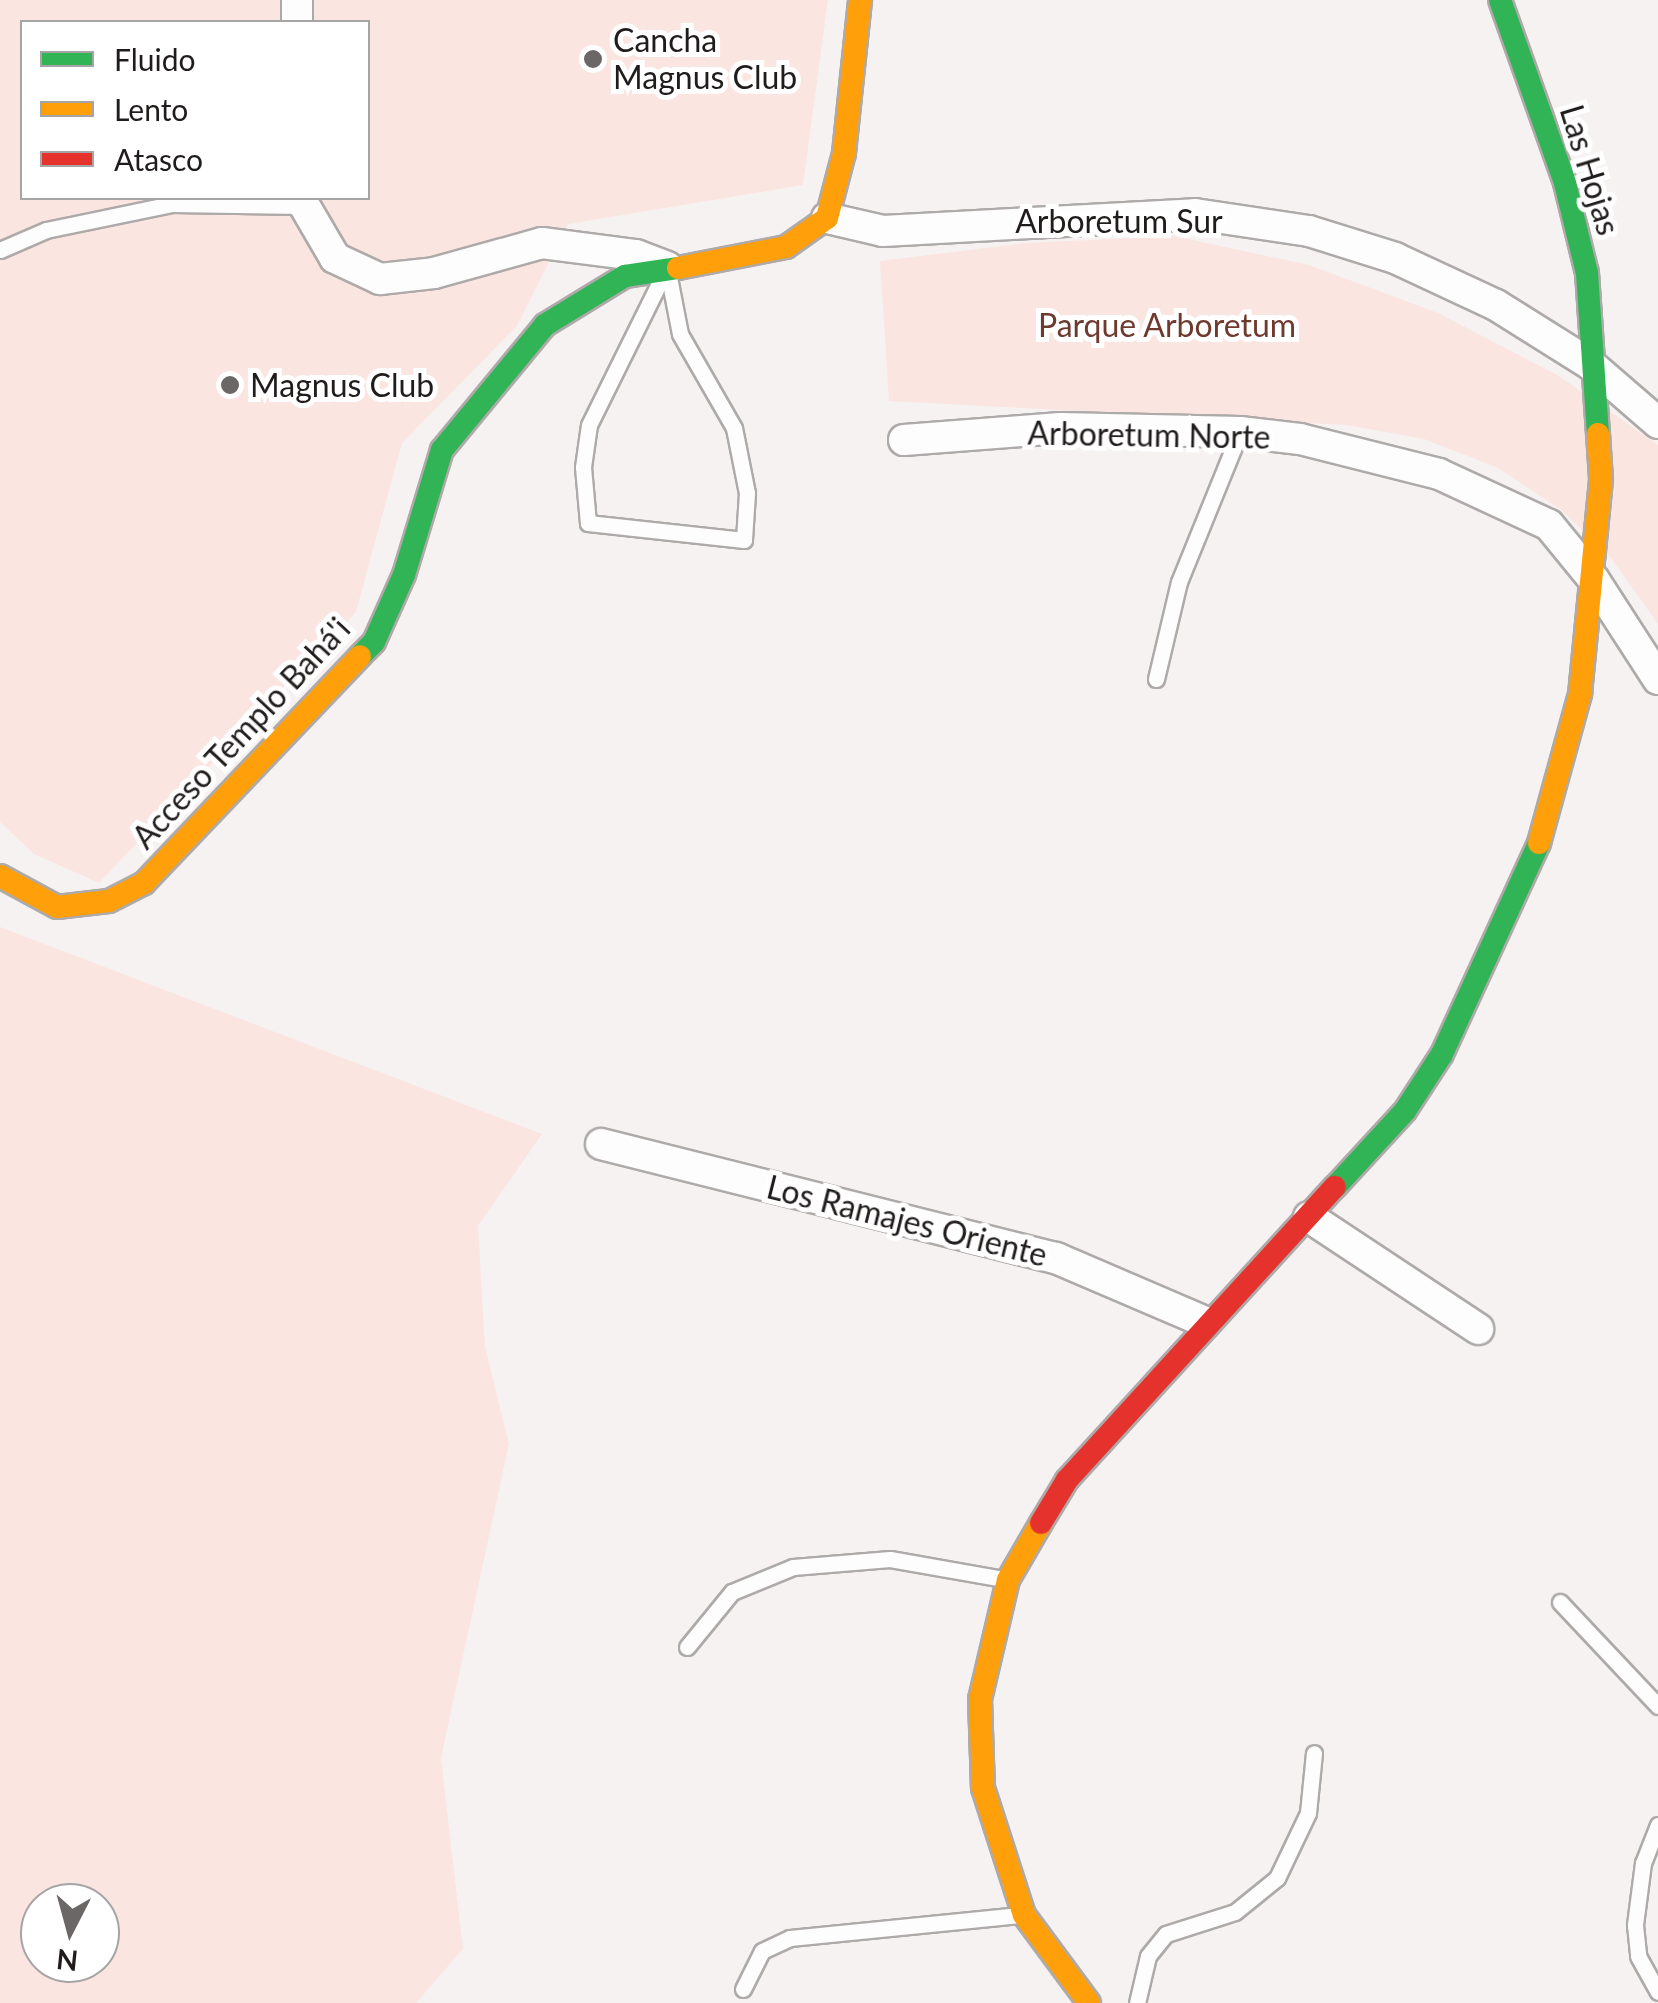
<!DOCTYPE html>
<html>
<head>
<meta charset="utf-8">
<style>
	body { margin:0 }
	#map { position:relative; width:1658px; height:2003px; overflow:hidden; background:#f7f2f2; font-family:Lato,sans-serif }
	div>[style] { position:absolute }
	.green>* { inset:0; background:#fae5e1 }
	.roads { filter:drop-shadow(2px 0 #aeaaa9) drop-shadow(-2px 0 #aeaaa9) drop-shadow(0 2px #aeaaa9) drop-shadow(0 -2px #aeaaa9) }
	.lane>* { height:15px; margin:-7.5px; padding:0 7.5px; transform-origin:7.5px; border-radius:7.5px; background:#fefdfd }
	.street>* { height:30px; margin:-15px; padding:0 15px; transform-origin:15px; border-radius:15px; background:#fefdfd }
	.fast>* { height:22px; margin:-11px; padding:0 11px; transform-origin:11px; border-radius:11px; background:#30b455 }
	.slow>* { height:22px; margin:-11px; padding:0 11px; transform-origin:11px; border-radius:11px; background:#ff9f0a }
	.jam>* { height:22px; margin:-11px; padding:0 11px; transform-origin:11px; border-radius:11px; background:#e5322d }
	.dots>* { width:28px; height:28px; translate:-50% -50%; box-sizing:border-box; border:5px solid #fff; border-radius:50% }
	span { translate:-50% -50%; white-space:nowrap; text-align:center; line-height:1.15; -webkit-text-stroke:10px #fff; paint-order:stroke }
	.poi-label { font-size:32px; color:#201c1c }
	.left { translate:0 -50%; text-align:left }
	.street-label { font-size:32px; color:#201c1c }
	.park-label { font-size:32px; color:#6f392e }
	.legend { position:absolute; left:20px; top:20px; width:350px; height:180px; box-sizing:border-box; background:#fff; border:2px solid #a6a4a4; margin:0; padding:12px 18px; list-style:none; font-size:30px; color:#201c1c }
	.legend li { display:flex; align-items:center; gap:20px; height:50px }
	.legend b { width:50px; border:2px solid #a6a4a4 }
	.north { position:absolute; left:20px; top:1883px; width:100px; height:100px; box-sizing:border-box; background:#fff; border:2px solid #a6a4a4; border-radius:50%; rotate:186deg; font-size:28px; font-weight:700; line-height:40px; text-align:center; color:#201c1c }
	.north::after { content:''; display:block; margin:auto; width:35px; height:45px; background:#6b6767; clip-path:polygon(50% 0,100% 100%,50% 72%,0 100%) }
</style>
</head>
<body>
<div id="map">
	<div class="green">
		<div style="clip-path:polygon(evenodd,0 0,828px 0,803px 185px,568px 224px,517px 326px,402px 443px,356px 612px,99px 883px,34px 854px,0 822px,0 0,22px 22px,368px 22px,368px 198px,22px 198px,22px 22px)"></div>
		<div style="clip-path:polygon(1174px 236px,1309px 265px,1438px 313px,1559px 376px,1658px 445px,1658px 624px,1611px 558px,1560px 509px,1498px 468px,1424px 439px,1346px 425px,889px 401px,880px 261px,1026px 243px)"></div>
		<div style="clip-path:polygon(evenodd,0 927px,542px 1134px,478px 1226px,485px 1346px,509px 1444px,441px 1758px,463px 1949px,416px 2003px,0 2003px,0 927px,40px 1903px,100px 1903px,100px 1963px,40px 1963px,40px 1903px)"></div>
	</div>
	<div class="roads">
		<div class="lane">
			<div style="left:0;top:250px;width:50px;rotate:-23.5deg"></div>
			<div style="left:46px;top:230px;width:129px;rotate:-11.7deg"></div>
			<div style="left:172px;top:204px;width:130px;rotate:0.9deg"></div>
			<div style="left:667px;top:267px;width:68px;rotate:79deg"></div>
			<div style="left:680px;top:334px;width:108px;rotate:60.1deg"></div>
			<div style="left:734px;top:428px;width:66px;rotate:78.7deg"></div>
			<div style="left:747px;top:493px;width:47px;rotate:93.7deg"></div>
			<div style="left:744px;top:540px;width:157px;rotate:-173.8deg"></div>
			<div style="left:588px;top:523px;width:56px;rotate:-95.1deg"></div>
			<div style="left:583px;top:467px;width:42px;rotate:-81.9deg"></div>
			<div style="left:589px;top:425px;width:176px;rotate:-63.7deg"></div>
			<div style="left:1156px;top:679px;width:100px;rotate:-76.7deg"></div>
			<div style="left:1179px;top:582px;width:162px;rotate:-67.9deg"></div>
			<div style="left:1560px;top:1602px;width:143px;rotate:46.7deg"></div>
			<div style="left:687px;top:1647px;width:71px;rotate:-50.7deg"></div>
			<div style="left:732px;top:1592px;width:66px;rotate:-22.3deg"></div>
			<div style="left:793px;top:1567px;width:97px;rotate:-4.7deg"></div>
			<div style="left:890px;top:1559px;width:116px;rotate:10deg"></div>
			<div style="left:1658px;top:1825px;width:41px;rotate:111.5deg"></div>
			<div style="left:1643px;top:1863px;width:63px;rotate:97.4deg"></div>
			<div style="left:1635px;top:1925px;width:31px;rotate:84deg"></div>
			<div style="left:1638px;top:1956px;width:41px;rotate:60.9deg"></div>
			<div style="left:743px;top:1989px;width:42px;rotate:-63.4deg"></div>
			<div style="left:762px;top:1951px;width:31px;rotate:-25deg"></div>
			<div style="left:790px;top:1938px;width:231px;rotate:-5.7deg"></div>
			<div style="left:1137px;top:2003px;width:48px;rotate:-76.8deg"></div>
			<div style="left:1148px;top:1956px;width:28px;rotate:-51deg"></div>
			<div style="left:1166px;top:1934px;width:72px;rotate:-17.7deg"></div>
			<div style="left:1235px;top:1912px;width:54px;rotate:-39deg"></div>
			<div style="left:1277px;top:1878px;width:72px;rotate:-64.5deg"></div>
			<div style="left:1308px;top:1813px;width:60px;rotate:-84.3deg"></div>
		</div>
		<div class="street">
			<div style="left:297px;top:22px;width:22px;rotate:-90deg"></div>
			<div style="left:300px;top:198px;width:69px;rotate:59.7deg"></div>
			<div style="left:335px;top:258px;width:50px;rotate:25deg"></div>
			<div style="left:380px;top:279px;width:54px;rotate:-6.3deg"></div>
			<div style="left:434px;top:273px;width:112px;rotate:-15.5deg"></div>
			<div style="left:542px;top:243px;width:95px;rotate:7.3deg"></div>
			<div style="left:636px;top:255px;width:33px;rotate:21deg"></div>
			<div style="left:827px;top:218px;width:57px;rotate:13.1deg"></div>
			<div style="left:883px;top:231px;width:312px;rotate:-3.1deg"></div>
			<div style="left:1195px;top:214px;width:115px;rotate:8.5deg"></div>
			<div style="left:1309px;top:231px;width:90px;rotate:17.4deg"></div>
			<div style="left:1395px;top:258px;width:111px;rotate:25deg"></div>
			<div style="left:1496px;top:305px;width:111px;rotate:32.1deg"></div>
			<div style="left:1590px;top:364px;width:90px;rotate:40.9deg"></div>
			<div style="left:904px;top:440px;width:157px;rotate:-4.4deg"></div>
			<div style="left:1061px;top:428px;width:179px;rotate:1.3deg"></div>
			<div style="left:1240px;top:432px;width:60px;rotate:6.7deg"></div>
			<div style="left:1300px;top:439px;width:143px;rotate:14.1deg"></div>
			<div style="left:1439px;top:474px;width:121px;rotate:24.9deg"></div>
			<div style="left:1549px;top:525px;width:71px;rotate:50.7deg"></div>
			<div style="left:1594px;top:580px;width:118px;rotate:57.1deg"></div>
			<div style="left:601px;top:1144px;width:469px;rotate:14.1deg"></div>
			<div style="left:1056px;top:1258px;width:162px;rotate:23.2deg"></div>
			<div style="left:1309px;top:1217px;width:203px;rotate:33.5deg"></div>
		</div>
		<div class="fast">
			<div style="left:1500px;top:0;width:194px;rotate:70.4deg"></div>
			<div style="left:1565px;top:183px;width:93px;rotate:76.3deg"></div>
			<div style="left:1587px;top:273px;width:161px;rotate:86.1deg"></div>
			<div style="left:360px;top:656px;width:20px;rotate:-45deg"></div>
			<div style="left:374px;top:642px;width:73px;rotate:-65.9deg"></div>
			<div style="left:404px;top:575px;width:131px;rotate:-73.1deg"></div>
			<div style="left:442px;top:450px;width:162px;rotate:-50.5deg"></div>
			<div style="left:545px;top:325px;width:94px;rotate:-31.5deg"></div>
			<div style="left:625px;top:276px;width:54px;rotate:-8.6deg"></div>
			<div style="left:1335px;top:1187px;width:103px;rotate:-47.4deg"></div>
			<div style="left:1405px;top:1111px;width:68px;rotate:-57deg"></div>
			<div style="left:1442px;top:1054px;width:232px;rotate:-65.3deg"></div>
		</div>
		<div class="slow">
			<div style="left:678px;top:268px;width:110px;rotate:-11deg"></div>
			<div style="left:786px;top:247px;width:50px;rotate:-35.3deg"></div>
			<div style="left:827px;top:218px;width:67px;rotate:-75.3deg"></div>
			<div style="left:844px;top:153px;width:154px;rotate:-84deg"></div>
			<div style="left:1539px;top:843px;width:155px;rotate:-74.6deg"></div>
			<div style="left:1580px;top:694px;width:216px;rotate:-84.4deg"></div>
			<div style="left:1601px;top:479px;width:45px;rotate:-93.8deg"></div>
			<div style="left:0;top:876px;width:65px;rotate:28.5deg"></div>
			<div style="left:57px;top:907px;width:52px;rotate:-6.6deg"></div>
			<div style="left:109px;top:901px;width:39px;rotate:-27deg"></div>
			<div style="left:144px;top:883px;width:313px;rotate:-46.4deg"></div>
			<div style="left:1041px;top:1523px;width:66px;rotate:120.1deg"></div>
			<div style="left:1008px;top:1580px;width:122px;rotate:103.2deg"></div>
			<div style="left:980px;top:1699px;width:89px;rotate:88.1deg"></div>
			<div style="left:983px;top:1788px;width:133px;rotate:72.1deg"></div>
			<div style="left:1024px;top:1915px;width:109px;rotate:53.5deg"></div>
		</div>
		<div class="jam">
			<div style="left:1041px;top:1523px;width:50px;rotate:-58.8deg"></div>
			<div style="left:1067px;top:1480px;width:397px;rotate:-47.6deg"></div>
		</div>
	</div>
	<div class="dots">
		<div style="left:593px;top:59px;background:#6b6767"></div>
		<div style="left:230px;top:385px;background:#6b6767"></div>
	</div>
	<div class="poi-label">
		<span class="left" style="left:613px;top:59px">Cancha<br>Magnus Club</span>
		<span class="left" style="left:250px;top:385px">Magnus Club</span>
	</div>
	<div class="street-label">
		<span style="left:1590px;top:170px;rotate:73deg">Las Hojas</span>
		<span style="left:1119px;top:221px">Arboretum Sur</span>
		<span style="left:1149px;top:435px;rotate:1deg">Arboretum Norte</span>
		<span style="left:241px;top:733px;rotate:-47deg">Acceso Templo Bahá'i</span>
		<span style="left:907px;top:1221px;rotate:14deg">Los Ramajes Oriente</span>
	</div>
	<div class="park-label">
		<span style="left:1167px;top:325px">Parque Arboretum</span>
	</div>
	<ul class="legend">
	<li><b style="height:12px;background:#30b455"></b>Fluido</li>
	<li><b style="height:12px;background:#ff9f0a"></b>Lento</li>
	<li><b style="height:12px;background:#e5322d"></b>Atasco</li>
	</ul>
	<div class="north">N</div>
</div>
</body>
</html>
